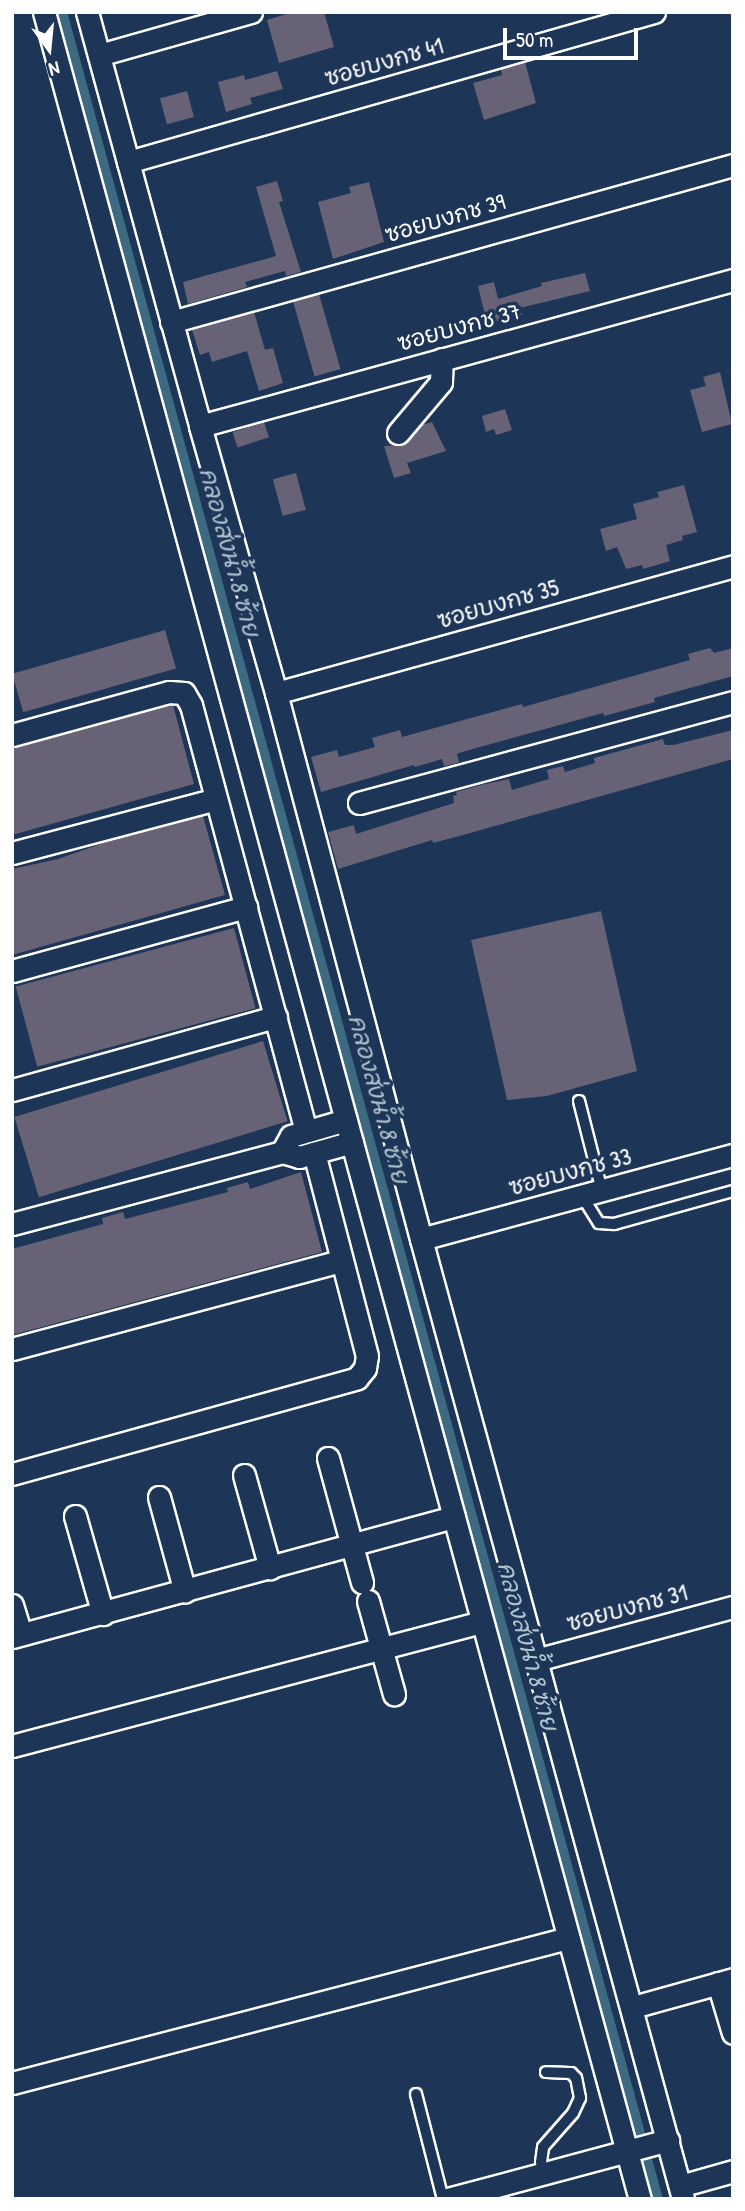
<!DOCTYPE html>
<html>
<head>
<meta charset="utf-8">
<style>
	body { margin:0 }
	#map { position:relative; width:745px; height:2211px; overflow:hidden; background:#1d3557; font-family:"Patrick Hand","Playpen Sans Thai",sans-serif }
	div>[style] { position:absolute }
	.canal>* { height:19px; margin:-9.5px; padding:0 9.5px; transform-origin:9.5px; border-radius:9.5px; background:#3d6a81 }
	.building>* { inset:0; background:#676275; transform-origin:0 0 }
	.roads { filter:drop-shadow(2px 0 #fff) drop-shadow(-2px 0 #fff) drop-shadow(0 2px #fff) drop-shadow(0 -2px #fff) }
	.service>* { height:10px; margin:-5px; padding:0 5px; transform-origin:5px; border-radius:5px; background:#1d3557 }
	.minor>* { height:21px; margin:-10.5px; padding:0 10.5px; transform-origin:10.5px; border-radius:10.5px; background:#1d3557 }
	span { translate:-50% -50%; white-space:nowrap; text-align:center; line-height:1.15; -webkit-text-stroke:7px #1d3557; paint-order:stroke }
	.street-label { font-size:23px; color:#fff }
	.water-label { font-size:24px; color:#b1c3cd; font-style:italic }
	.frame { position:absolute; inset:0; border:14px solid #fff; pointer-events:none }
	.north { position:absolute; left:14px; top:14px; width:70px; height:70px; -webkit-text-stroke:5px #1d3557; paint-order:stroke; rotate:165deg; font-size:19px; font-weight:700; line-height:28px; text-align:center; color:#fff }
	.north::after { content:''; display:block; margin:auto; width:24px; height:32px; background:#fff; clip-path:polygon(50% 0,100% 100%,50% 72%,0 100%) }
	.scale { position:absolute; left:503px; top:28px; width:135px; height:32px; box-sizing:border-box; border:4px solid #fff; border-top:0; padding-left:9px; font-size:21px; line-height:24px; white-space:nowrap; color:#fff; -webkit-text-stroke:5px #1d3557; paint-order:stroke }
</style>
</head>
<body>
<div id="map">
	<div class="canal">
		<div style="left:57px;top:12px;width:2267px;rotate:74.76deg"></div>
	</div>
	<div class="building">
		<div style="clip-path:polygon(293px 12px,324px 12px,334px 47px,279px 63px,267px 20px)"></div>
		<div style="clip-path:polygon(525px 62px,536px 103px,484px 120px,473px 83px,502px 75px,501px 69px)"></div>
		<div style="clip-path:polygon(277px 71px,283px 89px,250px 98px,252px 104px,226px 112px,218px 82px,244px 75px,245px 80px)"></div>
		<div style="left:187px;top:91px;width:27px;height:28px;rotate:75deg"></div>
		<div style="clip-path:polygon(277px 181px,283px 201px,279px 202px,301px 272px,286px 276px,285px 271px,245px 282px,247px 287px,188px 304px,183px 282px,276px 256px,256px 187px)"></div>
		<div style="clip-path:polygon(369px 182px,384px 242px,333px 259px,318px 202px,351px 193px,349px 187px)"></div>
		<div style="clip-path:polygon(585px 273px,590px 291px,520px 308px,522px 315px,487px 324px,478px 286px,494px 282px,498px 299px,542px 286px,541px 283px)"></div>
		<div style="left:319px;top:294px;width:78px;height:27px;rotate:74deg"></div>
		<div style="clip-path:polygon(254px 312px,265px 350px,273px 348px,283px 383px,259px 391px,247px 351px,212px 362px,209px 352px,200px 355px,192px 330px)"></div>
		<div style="clip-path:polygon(720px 372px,732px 424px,702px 432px,690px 390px,706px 386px,703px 377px)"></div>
		<div style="clip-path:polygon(505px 409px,512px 430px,496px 435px,494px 429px,486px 432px,482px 416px)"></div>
		<div style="left:264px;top:422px;width:16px;height:33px;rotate:72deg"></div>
		<div style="clip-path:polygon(432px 422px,446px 451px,407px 463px,411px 473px,394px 478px,384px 446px,403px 445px,422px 425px)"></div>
		<div style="left:296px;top:473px;width:38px;height:24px;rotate:75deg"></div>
		<div style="clip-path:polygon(684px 485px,697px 532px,682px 536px,683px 540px,666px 545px,670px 561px,643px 569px,642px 565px,626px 569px,617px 547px,606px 551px,600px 529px,637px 519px,633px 504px,659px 497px,657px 492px)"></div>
		<div style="left:165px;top:630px;width:40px;height:159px;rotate:74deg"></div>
		<div style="clip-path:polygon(710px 648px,714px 653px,733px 648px,733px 676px,654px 698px,655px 702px,637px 707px,604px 716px,603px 713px,462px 752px,457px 754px,459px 762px,454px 764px,444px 766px,442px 759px,415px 767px,414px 765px,321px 792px,311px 757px,337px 750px,339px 757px,375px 747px,372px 738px,400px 730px,402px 737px,522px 704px,523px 707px,690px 660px,688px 654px)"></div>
		<div style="clip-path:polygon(173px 705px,194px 784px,12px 835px,12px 748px)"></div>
		<div style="clip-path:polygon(733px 730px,733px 759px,463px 835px,433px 843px,432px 840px,338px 869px,328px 832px,354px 825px,356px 834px,454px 803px,453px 796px,457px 795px,456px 792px,481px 785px,509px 779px,512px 790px,549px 779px,547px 770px,563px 766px,565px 772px,595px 763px,594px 758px,663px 739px,665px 745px,673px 745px)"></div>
		<div style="clip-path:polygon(203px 816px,225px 895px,12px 955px,12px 869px,58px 859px,106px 842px)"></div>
		<div style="clip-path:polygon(601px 911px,637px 1071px,547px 1096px,507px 1100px,471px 940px)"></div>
		<div style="left:234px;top:928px;width:83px;height:226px;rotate:75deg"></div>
		<div style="left:263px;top:1041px;width:84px;height:260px;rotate:73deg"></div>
		<div style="clip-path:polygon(301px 1172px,322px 1252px,12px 1335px,12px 1249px,103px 1224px,102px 1218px,123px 1212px,125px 1219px,228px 1192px,227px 1188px,248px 1182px,250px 1189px)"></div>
	</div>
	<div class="roads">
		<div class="service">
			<div style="left:579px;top:1101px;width:93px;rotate:75.7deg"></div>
			<div style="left:582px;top:1196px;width:32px;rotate:58deg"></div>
			<div style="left:599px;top:1223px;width:15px;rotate:4deg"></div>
			<div style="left:614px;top:1224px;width:123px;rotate:-15.5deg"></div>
			<div style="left:416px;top:2094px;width:108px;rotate:75.6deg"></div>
			<div style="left:543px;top:2174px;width:12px;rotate:-99deg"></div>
			<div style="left:541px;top:2162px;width:15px;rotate:-82deg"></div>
			<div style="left:543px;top:2147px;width:45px;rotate:-48.6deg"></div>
			<div style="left:573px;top:2113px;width:17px;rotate:-65deg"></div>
			<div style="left:580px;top:2098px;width:20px;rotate:-101deg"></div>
			<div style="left:576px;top:2078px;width:7px;rotate:-135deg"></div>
			<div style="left:571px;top:2073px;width:25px;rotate:-178deg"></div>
		</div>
		<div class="minor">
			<div style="left:44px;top:12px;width:2267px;rotate:74.76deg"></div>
			<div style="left:87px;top:12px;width:429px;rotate:74.7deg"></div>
			<div style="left:200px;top:426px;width:278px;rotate:74.1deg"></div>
			<div style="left:276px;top:693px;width:565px;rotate:75.13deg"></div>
			<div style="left:421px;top:1239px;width:995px;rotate:74.73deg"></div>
			<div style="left:99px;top:55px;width:158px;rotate:-15.8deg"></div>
			<div style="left:128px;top:162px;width:547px;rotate:-15.92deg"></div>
			<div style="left:171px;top:322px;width:584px;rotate:-15.61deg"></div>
			<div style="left:200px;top:426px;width:553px;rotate:-15.32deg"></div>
			<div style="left:398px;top:433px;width:67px;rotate:-49.9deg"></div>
			<div style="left:441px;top:382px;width:23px;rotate:-88deg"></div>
			<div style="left:276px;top:693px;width:474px;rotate:-15.5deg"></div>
			<div style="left:12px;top:735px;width:163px;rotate:-15.3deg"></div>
			<div style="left:169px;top:692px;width:15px;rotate:4deg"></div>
			<div style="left:184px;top:693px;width:14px;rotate:60deg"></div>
			<div style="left:191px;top:705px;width:441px;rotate:74.9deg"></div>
			<div style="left:359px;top:803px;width:387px;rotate:-15.1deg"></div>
			<div style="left:12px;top:853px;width:211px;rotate:-14.8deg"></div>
			<div style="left:12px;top:971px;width:243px;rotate:-15.3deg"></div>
			<div style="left:12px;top:1090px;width:274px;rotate:-15.5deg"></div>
			<div style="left:282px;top:1152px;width:18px;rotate:-61deg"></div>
			<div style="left:291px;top:1136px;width:57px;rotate:-16.2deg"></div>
			<div style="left:12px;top:1224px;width:279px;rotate:-14.9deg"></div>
			<div style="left:282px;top:1152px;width:18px;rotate:16deg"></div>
			<div style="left:299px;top:1157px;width:55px;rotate:-15.8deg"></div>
			<div style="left:421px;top:1239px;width:323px;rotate:-15.1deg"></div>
			<div style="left:12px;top:1349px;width:341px;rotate:-15deg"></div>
			<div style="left:328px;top:1458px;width:129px;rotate:74.7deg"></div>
			<div style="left:12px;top:1474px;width:358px;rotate:-15.5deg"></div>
			<div style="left:357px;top:1378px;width:13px;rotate:-51deg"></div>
			<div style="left:365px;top:1368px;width:12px;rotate:-81deg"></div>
			<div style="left:367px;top:1356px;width:210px;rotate:-104.6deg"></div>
			<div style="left:244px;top:1475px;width:97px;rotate:74.4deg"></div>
			<div style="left:159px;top:1497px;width:98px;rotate:74.7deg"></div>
			<div style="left:75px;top:1516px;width:102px;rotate:74.1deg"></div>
			<div style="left:368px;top:1601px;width:97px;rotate:74.4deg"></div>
			<div style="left:12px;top:1605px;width:30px;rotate:73deg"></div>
			<div style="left:12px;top:1637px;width:458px;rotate:-15.2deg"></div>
			<div style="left:536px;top:1660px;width:204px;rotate:-15.1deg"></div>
			<div style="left:12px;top:1746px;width:486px;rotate:-14.8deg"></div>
			<div style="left:718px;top:1983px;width:52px;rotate:73.3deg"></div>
			<div style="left:633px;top:2007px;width:104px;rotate:-15.6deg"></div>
			<div style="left:12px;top:2083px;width:575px;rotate:-14.62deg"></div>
			<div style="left:680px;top:2186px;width:55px;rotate:-15.8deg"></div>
			<div style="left:448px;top:2199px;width:228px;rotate:-15deg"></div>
		</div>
	</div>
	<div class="street-label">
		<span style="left:384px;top:62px;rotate:-16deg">ซอยบงกช 41</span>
		<span style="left:445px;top:218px;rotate:-16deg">ซอยบงกช 39</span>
		<span style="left:459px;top:327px;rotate:-15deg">ซอยบงกช 37</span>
		<span style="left:498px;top:604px;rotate:-16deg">ซอยบงกช 35</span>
		<span style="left:570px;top:1172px;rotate:-15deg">ซอยบงกช 33</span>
		<span style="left:627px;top:1608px;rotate:-15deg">ซอยบงกช 31</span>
	</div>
	<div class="water-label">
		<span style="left:230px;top:552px;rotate:75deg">คลองส่งน้ำ 8 ซ้าย</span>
		<span style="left:379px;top:1099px;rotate:75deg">คลองส่งน้ำ 8 ซ้าย</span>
		<span style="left:528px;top:1646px;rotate:75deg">คลองส่งน้ำ 8 ซ้าย</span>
	</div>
	<div class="frame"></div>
	<div class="north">N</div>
	<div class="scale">50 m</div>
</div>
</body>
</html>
